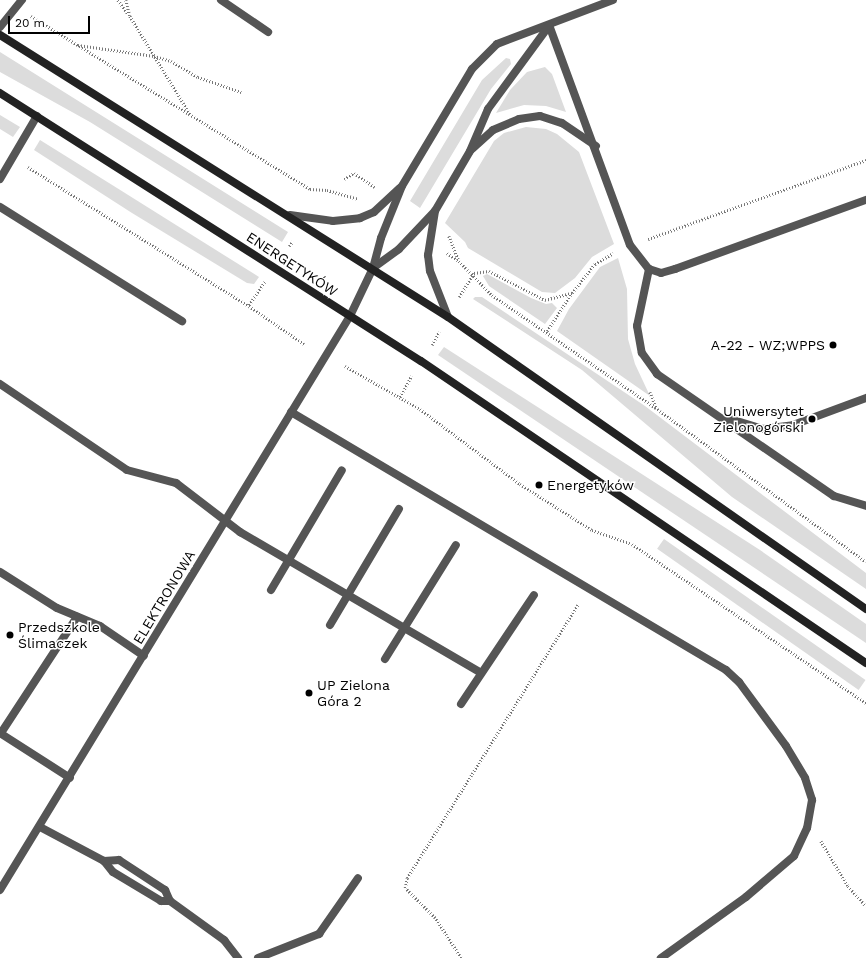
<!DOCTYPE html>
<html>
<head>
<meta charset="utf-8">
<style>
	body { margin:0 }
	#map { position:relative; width:866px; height:958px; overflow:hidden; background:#fff; font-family:"Work Sans",sans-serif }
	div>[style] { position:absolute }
	.green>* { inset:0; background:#dcdcdc; transform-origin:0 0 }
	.path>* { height:2.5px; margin-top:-1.25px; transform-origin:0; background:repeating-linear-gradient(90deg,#777 0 1px,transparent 0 3px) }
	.service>* { height:8px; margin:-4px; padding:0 4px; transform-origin:4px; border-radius:4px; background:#555 }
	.minor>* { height:8px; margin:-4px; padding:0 4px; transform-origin:4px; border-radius:4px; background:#555 }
	.secondary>* { height:8px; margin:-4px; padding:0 4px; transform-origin:4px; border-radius:4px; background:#222 }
	.dots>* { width:11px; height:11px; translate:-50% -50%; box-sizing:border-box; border:2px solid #fff; border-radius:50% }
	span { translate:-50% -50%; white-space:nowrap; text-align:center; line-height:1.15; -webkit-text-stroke:3px #fff; paint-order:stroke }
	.street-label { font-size:14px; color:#000 }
	.poi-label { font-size:14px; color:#000 }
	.right { translate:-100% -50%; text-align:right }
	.left { translate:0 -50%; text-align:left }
	.scale { position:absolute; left:8px; top:16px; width:82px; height:18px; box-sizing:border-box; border:2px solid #000; border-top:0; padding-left:5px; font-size:12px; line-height:14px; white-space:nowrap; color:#000; -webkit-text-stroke:3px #fff; paint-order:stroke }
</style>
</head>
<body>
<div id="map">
	<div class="green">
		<div style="clip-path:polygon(0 52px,288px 232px,282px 242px,90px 122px,0 72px)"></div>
		<div style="clip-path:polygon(506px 58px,510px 59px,511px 64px,491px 89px,420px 208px,410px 201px,482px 80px)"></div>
		<div style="clip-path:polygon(545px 67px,552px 74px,566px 112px,546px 106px,524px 105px,496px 113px,510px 90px,527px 72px)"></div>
		<div style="clip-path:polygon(0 115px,20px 127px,13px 137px,0 129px)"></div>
		<div style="clip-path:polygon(526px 127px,546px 129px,557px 134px,579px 152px,614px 244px,592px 257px,575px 278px,555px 293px,542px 292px,468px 248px,465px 242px,445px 223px,494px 141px,504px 133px)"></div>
		<div style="clip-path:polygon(40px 140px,117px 188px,259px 277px,254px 284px,247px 283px,132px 213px,34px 150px)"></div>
		<div style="clip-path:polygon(618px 258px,627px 289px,628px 339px,635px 364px,650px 396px,557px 331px,569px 309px,600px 267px)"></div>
		<div style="clip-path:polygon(487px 274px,531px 298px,546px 304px,552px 303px,557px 308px,545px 324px,489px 286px,483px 276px)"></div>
		<div style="clip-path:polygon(475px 297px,482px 297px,645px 406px,866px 573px,866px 589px,732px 497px,582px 370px,473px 299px)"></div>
		<div style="clip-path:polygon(444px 347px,760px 550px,866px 624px,866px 643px,438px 355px)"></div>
		<div style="left:664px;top:539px;width:246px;height:12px;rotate:35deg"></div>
	</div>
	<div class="path">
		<div style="left:118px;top:0;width:17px;rotate:54deg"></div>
		<div style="left:126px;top:0;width:16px;rotate:76deg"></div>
		<div style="left:130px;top:16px;width:115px;rotate:58.5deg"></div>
		<div style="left:31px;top:16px;width:328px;rotate:31.8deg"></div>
		<div style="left:310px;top:189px;width:17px;rotate:3deg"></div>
		<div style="left:327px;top:190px;width:32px;rotate:16deg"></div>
		<div style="left:78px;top:45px;width:77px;rotate:8.2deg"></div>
		<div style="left:154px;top:56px;width:18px;rotate:16deg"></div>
		<div style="left:171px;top:61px;width:31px;rotate:31deg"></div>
		<div style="left:198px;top:77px;width:46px;rotate:19.2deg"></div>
		<div style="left:28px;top:167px;width:261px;rotate:32.2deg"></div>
		<div style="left:344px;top:179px;width:12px;rotate:-31deg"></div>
		<div style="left:354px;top:173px;width:25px;rotate:34deg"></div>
		<div style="left:449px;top:236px;width:27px;rotate:68deg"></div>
		<div style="left:648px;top:239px;width:232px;rotate:-19.9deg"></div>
		<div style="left:289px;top:246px;width:6px;rotate:-51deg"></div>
		<div style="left:447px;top:253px;width:14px;rotate:34deg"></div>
		<div style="left:459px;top:261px;width:47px;rotate:45.9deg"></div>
		<div style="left:492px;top:295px;width:204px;rotate:34.6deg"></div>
		<div style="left:660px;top:411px;width:255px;rotate:36.2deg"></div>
		<div style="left:265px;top:282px;width:29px;rotate:124deg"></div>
		<div style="left:249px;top:306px;width:67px;rotate:34.6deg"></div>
		<div style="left:459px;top:297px;width:28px;rotate:-58deg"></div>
		<div style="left:474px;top:273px;width:15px;rotate:-8deg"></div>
		<div style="left:489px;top:271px;width:63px;rotate:27.4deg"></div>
		<div style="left:545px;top:300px;width:28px;rotate:-15deg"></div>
		<div style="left:572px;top:293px;width:37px;rotate:-52deg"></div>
		<div style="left:595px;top:264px;width:21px;rotate:-31deg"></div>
		<div style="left:547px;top:331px;width:44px;rotate:-57deg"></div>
		<div style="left:432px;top:345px;width:15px;rotate:-62deg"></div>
		<div style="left:345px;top:366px;width:86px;rotate:29.8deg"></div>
		<div style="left:420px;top:409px;width:125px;rotate:36.9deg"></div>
		<div style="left:520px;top:484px;width:85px;rotate:32.6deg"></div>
		<div style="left:592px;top:530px;width:42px;rotate:19.3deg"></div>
		<div style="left:632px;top:544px;width:283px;rotate:34.2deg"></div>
		<div style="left:650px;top:392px;width:18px;rotate:68deg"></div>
		<div style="left:400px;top:397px;width:24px;rotate:-62deg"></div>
		<div style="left:821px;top:841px;width:52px;rotate:59deg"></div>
		<div style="left:848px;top:886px;width:27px;rotate:48deg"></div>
		<div style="left:461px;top:958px;width:48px;rotate:-123deg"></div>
		<div style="left:435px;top:918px;width:42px;rotate:-135deg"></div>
		<div style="left:405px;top:888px;width:10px;rotate:-79deg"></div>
		<div style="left:407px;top:878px;width:323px;rotate:-58deg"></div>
	</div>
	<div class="service">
		<div style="left:221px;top:0;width:57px;rotate:34.2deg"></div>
		<div style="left:549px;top:25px;width:234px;rotate:69.8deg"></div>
		<div style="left:630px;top:245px;width:31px;rotate:52deg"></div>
		<div style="left:649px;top:269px;width:58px;rotate:101.9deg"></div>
		<div style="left:637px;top:326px;width:27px;rotate:80deg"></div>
		<div style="left:642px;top:353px;width:26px;rotate:54deg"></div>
		<div style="left:657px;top:374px;width:215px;rotate:34.6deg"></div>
		<div style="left:834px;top:496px;width:34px;rotate:17deg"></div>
		<div style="left:0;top:27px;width:35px;rotate:-51deg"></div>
		<div style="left:472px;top:149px;width:28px;rotate:-42deg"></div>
		<div style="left:493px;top:130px;width:28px;rotate:-23deg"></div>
		<div style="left:519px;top:119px;width:21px;rotate:-8deg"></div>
		<div style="left:540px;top:116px;width:23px;rotate:18deg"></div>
		<div style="left:562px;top:123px;width:41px;rotate:34.1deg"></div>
		<div style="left:0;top:179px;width:73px;rotate:-59.6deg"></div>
		<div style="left:402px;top:186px;width:136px;rotate:-59.1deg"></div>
		<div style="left:472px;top:69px;width:35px;rotate:-45deg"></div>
		<div style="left:497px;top:44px;width:124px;rotate:-20.8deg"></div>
		<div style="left:0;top:207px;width:215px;rotate:32.1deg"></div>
		<div style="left:435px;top:211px;width:69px;rotate:-59.7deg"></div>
		<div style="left:470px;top:151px;width:46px;rotate:-66.8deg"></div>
		<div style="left:488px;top:109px;width:103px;rotate:-53.7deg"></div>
		<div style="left:649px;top:269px;width:13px;rotate:18deg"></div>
		<div style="left:661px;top:273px;width:15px;rotate:-16deg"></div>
		<div style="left:675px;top:269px;width:203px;rotate:-19.9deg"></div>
		<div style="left:0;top:384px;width:153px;rotate:34.1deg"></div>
		<div style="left:127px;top:470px;width:51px;rotate:14.9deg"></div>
		<div style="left:176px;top:483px;width:81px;rotate:37.4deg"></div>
		<div style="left:240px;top:532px;width:279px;rotate:30.3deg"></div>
		<div style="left:291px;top:412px;width:506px;rotate:30.67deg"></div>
		<div style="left:726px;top:670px;width:18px;rotate:43deg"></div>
		<div style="left:739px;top:682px;width:79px;rotate:53.7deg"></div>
		<div style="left:786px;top:746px;width:37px;rotate:59deg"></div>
		<div style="left:805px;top:778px;width:23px;rotate:72deg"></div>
		<div style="left:812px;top:800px;width:28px;rotate:100deg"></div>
		<div style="left:807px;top:828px;width:31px;rotate:115deg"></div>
		<div style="left:794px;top:856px;width:63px;rotate:139.5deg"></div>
		<div style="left:746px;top:897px;width:105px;rotate:144.3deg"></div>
		<div style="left:727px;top:418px;width:37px;rotate:17deg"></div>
		<div style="left:762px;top:429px;width:31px;rotate:-7deg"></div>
		<div style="left:793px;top:425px;width:78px;rotate:-20.3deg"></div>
		<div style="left:0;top:572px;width:67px;rotate:32.3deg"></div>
		<div style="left:57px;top:608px;width:47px;rotate:22.7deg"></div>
		<div style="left:100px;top:626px;width:53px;rotate:34.3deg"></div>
		<div style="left:271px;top:590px;width:139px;rotate:-59.4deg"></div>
		<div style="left:330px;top:625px;width:135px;rotate:-59.3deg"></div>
		<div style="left:385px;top:659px;width:134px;rotate:-58.1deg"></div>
		<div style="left:461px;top:704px;width:131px;rotate:-56.2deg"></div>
		<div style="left:0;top:733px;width:83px;rotate:32.7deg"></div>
		<div style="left:1px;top:733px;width:139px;rotate:-56.8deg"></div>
		<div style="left:40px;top:827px;width:72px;rotate:28deg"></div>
		<div style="left:104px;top:861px;width:14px;rotate:51deg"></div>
		<div style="left:113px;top:872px;width:56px;rotate:31.1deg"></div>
		<div style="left:161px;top:901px;width:9px"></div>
		<div style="left:104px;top:861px;width:15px;rotate:-4deg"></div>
		<div style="left:119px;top:860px;width:55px;rotate:33.1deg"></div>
		<div style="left:165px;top:890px;width:12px;rotate:66deg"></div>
		<div style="left:170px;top:901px;width:67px;rotate:35.8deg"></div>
		<div style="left:224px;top:940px;width:23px;rotate:52deg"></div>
		<div style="left:258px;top:958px;width:66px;rotate:-21.5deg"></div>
		<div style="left:319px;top:934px;width:68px;rotate:-55.1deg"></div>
	</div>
	<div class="minor">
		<div style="left:435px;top:211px;width:45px;rotate:99deg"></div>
		<div style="left:428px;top:255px;width:16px;rotate:83deg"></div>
		<div style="left:430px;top:271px;width:49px;rotate:68.6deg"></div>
		<div style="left:290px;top:215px;width:43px;rotate:7.9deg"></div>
		<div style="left:333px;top:221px;width:27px;rotate:-6deg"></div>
		<div style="left:360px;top:218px;width:15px;rotate:-23deg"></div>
		<div style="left:374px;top:212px;width:35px;rotate:-43deg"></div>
		<div style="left:373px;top:268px;width:32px;rotate:-36deg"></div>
		<div style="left:399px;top:249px;width:51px;rotate:-46.6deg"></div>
		<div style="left:0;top:890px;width:672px;rotate:-58.63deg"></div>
		<div style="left:350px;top:316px;width:53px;rotate:-64.4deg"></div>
		<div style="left:373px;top:268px;width:31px;rotate:-75deg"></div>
		<div style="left:381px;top:238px;width:56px;rotate:-68deg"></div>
	</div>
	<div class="secondary">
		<div style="left:0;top:35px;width:529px;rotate:32.19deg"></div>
		<div style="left:448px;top:317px;width:510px;rotate:34.94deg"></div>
		<div style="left:0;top:93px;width:499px;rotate:32.5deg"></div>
		<div style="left:421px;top:361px;width:538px;rotate:34.16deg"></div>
	</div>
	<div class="dots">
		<div style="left:833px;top:345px;background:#000"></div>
		<div style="left:812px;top:419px;background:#000"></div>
		<div style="left:539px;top:485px;background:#000"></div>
		<div style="left:10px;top:635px;background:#000"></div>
		<div style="left:309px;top:693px;background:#000"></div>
	</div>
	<div class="street-label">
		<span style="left:292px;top:264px;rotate:33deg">ENERGETYKÓW</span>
		<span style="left:164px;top:597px;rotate:-59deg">ELEKTRONOWA</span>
	</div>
	<div class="poi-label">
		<span class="right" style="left:825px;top:345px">A-22 - WZ;WPPS</span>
		<span class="right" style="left:804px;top:419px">Uniwersytet<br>Zielonogórski</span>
		<span class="left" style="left:547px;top:485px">Energetyków</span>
		<span class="left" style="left:18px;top:635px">Przedszkole<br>Ślimaczek</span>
		<span class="left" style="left:317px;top:693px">UP Zielona<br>Góra 2</span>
	</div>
	<div class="scale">20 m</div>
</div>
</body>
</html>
